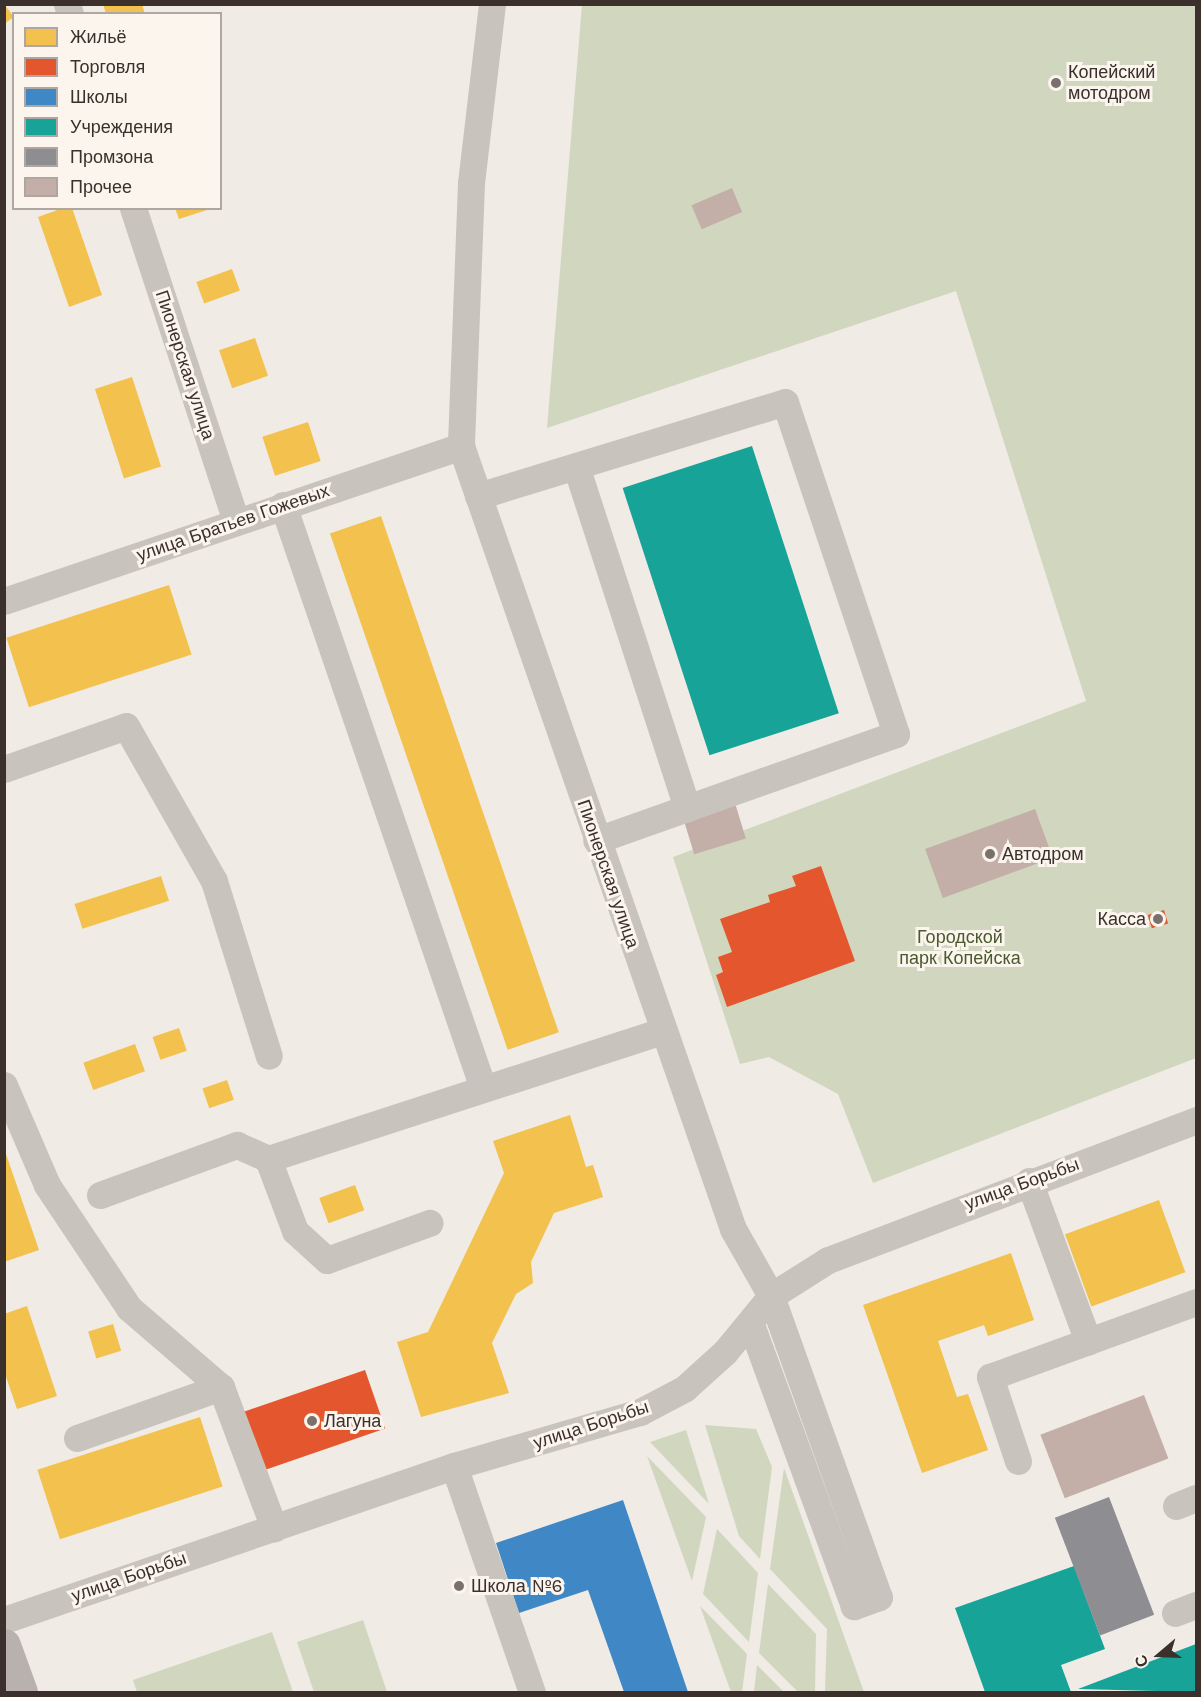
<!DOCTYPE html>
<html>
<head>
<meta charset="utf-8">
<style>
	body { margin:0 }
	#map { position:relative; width:1201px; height:1697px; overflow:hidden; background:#f0ebe5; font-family:"Work Sans",sans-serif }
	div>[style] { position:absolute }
	.green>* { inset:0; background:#d1d6bf }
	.homes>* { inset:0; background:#f2c14e; transform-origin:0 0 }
	.shops>* { inset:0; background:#e4572e; transform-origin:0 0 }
	.schools>* { inset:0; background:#3f88c5 }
	.public>* { inset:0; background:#17a398; transform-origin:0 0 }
	.industry>* { inset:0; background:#8d8d92; transform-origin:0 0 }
	.building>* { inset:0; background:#c3afa7; transform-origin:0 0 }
	.minor>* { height:27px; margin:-13.5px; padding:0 13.5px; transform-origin:13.5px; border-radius:13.5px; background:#c9c3be }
	.major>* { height:33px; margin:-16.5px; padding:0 16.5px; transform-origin:16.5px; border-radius:16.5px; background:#b8b1ad }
	.dots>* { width:16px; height:16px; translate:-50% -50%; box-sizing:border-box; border:3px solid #fbf5ee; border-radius:50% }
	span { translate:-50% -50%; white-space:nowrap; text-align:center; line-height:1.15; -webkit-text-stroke:6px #fbf5ee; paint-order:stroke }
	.poi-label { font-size:18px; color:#3b302b }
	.left { translate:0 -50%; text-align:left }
	.right { translate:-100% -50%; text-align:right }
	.street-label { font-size:18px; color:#3b302b }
	.park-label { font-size:18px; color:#4a5a2e }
	.frame { position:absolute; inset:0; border:6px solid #3b302b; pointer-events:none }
	.legend { position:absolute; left:12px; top:12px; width:210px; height:198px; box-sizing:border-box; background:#fbf5ee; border:2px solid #aea6a0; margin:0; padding:8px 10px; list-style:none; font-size:18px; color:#3b302b }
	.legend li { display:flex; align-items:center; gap:12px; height:30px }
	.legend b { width:30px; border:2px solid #aea6a0 }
	.north { position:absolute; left:1129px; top:1625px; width:60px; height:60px; -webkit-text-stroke:4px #fbf5ee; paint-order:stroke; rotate:251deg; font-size:16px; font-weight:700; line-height:24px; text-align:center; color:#3b302b }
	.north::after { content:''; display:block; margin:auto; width:21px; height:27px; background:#3b302b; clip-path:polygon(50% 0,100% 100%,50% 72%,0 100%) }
</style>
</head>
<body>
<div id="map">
	<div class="green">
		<div style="clip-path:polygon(582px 5px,1196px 5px,1196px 1058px,873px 1183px,838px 1094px,769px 1057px,740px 1064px,673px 857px,1086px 701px,956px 291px,547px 428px)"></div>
		<div style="clip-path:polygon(705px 1425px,756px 1429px,772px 1467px,760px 1559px,739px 1536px)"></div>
		<div style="clip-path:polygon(686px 1430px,709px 1504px,650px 1442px)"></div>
		<div style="clip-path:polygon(647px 1456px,706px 1517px,692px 1581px)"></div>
		<div style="clip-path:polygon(784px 1468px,864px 1692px,825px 1692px,827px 1629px,770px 1569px)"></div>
		<div style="clip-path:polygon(717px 1529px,758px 1573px,749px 1642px,703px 1594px)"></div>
		<div style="clip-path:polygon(768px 1584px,816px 1634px,815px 1692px,798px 1692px,759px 1653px)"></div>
		<div style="clip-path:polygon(700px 1606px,747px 1654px,742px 1692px,731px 1692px)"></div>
		<div style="clip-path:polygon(363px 1620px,387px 1692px,314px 1692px,297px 1642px)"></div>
		<div style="clip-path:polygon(272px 1632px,293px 1692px,137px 1692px,133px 1680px)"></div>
		<div style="clip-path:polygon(757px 1665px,784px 1692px,754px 1692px)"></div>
	</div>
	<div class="homes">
		<div style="clip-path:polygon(4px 4px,14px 17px,4px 24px)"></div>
		<div style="clip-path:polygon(103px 4px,142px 4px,145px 14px,106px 14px)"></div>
		<div style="clip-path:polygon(63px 208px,72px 208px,102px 295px,69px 307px,38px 217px)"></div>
		<div style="clip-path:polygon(175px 208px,210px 208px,210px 209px,179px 219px)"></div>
		<div style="left:232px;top:269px;width:23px;height:38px;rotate:70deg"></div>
		<div style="left:255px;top:338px;width:40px;height:38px;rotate:71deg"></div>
		<div style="left:132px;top:377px;width:94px;height:39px;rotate:72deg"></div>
		<div style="left:308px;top:422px;width:41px;height:48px;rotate:72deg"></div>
		<div style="left:381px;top:516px;width:546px;height:54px;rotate:71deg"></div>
		<div style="left:169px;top:585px;width:73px;height:171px;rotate:72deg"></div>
		<div style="left:161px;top:876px;width:26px;height:91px;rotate:72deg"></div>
		<div style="left:179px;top:1028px;width:24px;height:28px;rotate:71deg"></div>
		<div style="left:135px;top:1044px;width:29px;height:55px;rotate:70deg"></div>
		<div style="left:227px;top:1080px;width:21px;height:26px;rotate:71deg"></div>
		<div style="clip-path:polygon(570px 1115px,586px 1167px,593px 1165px,603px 1197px,554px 1213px,531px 1262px,533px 1283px,516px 1294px,492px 1343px,509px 1393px,421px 1417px,397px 1342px,428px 1332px,504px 1173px,493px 1141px)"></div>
		<div style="clip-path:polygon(5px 1151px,39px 1250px,4px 1262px,4px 1152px)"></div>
		<div style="left:355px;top:1185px;width:27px;height:38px;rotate:70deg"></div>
		<div style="left:1159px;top:1200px;width:77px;height:100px;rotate:70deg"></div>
		<div style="clip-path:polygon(1011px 1253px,1034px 1320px,988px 1336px,984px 1325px,938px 1341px,957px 1397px,968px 1394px,988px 1450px,922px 1473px,863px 1305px)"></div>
		<div style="clip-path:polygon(27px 1306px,57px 1396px,17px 1409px,4px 1371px,4px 1314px)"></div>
		<div style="left:113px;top:1324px;width:28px;height:26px;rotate:73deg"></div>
		<div style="left:200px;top:1417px;width:73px;height:171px;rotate:72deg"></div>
	</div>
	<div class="shops">
		<div style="clip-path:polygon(821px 866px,855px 961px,727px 1007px,716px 975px,723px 972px,718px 957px,732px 952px,720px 919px,770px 902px,768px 895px,796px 886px,792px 876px)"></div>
		<div style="left:1164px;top:910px;width:14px;height:17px;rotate:73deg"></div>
		<div style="left:365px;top:1370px;width:62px;height:132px;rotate:71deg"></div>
	</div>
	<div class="schools">
		<div style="clip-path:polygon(623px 1500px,688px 1692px,624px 1692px,588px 1590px,519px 1613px,496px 1543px)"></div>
	</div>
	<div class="public">
		<div style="left:752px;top:446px;width:281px;height:136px;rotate:72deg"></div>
		<div style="clip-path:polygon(1074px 1566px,1105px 1649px,1061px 1665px,1071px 1692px,985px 1692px,955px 1608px)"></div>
		<div style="clip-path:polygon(1196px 1644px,1196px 1692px,1078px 1689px)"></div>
	</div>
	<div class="industry">
		<div style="left:1109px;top:1497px;width:126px;height:58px;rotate:69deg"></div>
	</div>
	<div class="building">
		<div style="left:732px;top:188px;width:26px;height:44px;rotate:67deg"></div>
		<div style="left:735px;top:803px;width:37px;height:54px;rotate:73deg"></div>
		<div style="left:1035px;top:809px;width:52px;height:117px;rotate:70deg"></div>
		<div style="left:1144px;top:1395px;width:68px;height:111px;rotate:69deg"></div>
	</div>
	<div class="minor">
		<div style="left:67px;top:4px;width:10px;rotate:73deg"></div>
		<div style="left:492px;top:4px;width:180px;rotate:96.7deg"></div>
		<div style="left:471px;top:183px;width:263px;rotate:92.2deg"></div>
		<div style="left:461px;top:446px;width:829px;rotate:70.84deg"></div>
		<div style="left:733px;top:1229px;width:77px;rotate:60.4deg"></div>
		<div style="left:771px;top:1296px;width:320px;rotate:70.3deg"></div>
		<div style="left:879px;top:1597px;width:27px;rotate:160deg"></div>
		<div style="left:854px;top:1606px;width:302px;rotate:-110.1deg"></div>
		<div style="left:133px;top:208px;width:330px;rotate:71.8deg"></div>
		<div style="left:576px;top:466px;width:360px;rotate:72deg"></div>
		<div style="left:478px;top:496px;width:321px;rotate:-17deg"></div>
		<div style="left:785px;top:402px;width:350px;rotate:71.5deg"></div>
		<div style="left:896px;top:734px;width:318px;rotate:160.5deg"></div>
		<div style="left:283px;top:505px;width:616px;rotate:71.07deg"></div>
		<div style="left:4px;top:601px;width:483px;rotate:-18.7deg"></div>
		<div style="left:4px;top:769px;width:129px;rotate:-19.4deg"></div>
		<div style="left:126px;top:726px;width:178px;rotate:60.4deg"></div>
		<div style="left:214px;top:881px;width:183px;rotate:72.6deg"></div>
		<div style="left:4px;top:1085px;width:109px;rotate:66.7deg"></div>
		<div style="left:47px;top:1185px;width:148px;rotate:56.3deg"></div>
		<div style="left:129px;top:1308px;width:121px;rotate:40.7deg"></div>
		<div style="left:221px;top:1387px;width:151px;rotate:69.4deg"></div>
		<div style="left:268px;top:1159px;width:77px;rotate:69.4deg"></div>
		<div style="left:295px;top:1231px;width:43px;rotate:42.2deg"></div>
		<div style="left:327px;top:1260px;width:109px;rotate:-19.9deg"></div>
		<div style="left:1029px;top:1181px;width:171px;rotate:69.8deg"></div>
		<div style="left:100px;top:1195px;width:146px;rotate:-20.1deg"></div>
		<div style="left:237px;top:1145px;width:34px;rotate:24deg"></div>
		<div style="left:268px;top:1159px;width:414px;rotate:-18deg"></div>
		<div style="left:77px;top:1438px;width:153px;rotate:-19.5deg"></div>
		<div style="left:1018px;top:1461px;width:89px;rotate:-108.4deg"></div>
		<div style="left:990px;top:1377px;width:219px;rotate:-20deg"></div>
		<div style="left:454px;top:1466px;width:239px;rotate:71deg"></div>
		<div style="left:1176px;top:1506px;width:22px;rotate:-22deg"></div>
		<div style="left:1175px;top:1613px;width:22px;rotate:-21deg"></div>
		<div style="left:4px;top:1620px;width:476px;rotate:-18.9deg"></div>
		<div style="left:454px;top:1466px;width:194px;rotate:-16.2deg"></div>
		<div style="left:640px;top:1412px;width:50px;rotate:-27.6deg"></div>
		<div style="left:684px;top:1389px;width:55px;rotate:-42.1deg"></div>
		<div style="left:725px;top:1352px;width:72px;rotate:-50.6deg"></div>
		<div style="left:771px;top:1296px;width:67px;rotate:-32.3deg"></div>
		<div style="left:828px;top:1260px;width:394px;rotate:-20.8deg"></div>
	</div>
	<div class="major">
		<div style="left:4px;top:1645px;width:50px;rotate:70.1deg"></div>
	</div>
	<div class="dots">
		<div style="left:1056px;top:83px;background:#7a716c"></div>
		<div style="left:990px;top:854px;background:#7a716c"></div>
		<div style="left:1158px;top:919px;background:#7a716c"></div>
		<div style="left:312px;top:1421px;background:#7a716c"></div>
		<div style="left:459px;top:1586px;background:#7a716c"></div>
	</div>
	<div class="poi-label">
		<span class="left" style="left:1068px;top:83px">Копейский<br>мотодром</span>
		<span class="left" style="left:1002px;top:854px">Автодром</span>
		<span class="right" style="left:1146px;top:919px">Касса</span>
		<span class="left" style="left:324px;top:1421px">Лагуна</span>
		<span class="left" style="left:471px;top:1586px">Школа №6</span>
	</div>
	<div class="street-label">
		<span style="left:185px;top:365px;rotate:72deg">Пионерская улица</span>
		<span style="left:233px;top:523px;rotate:-19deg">улица Братьев Гожевых</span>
		<span style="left:608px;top:874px;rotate:71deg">Пионерская улица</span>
		<span style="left:1022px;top:1184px;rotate:-20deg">улица Борьбы</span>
		<span style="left:591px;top:1425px;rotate:-18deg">улица Борьбы</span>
		<span style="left:129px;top:1577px;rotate:-19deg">улица Борьбы</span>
	</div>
	<div class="park-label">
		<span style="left:960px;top:948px">Городской<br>парк Копейска</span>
	</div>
	<div class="frame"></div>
	<ul class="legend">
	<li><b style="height:16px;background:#f2c14e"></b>Жильё</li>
	<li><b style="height:16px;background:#e4572e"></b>Торговля</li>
	<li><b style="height:16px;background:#3f88c5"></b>Школы</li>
	<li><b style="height:16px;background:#17a398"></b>Учреждения</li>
	<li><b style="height:16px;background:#8d8d92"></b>Промзона</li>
	<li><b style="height:16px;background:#c3afa7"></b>Прочее</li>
	</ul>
	<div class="north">С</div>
</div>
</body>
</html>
